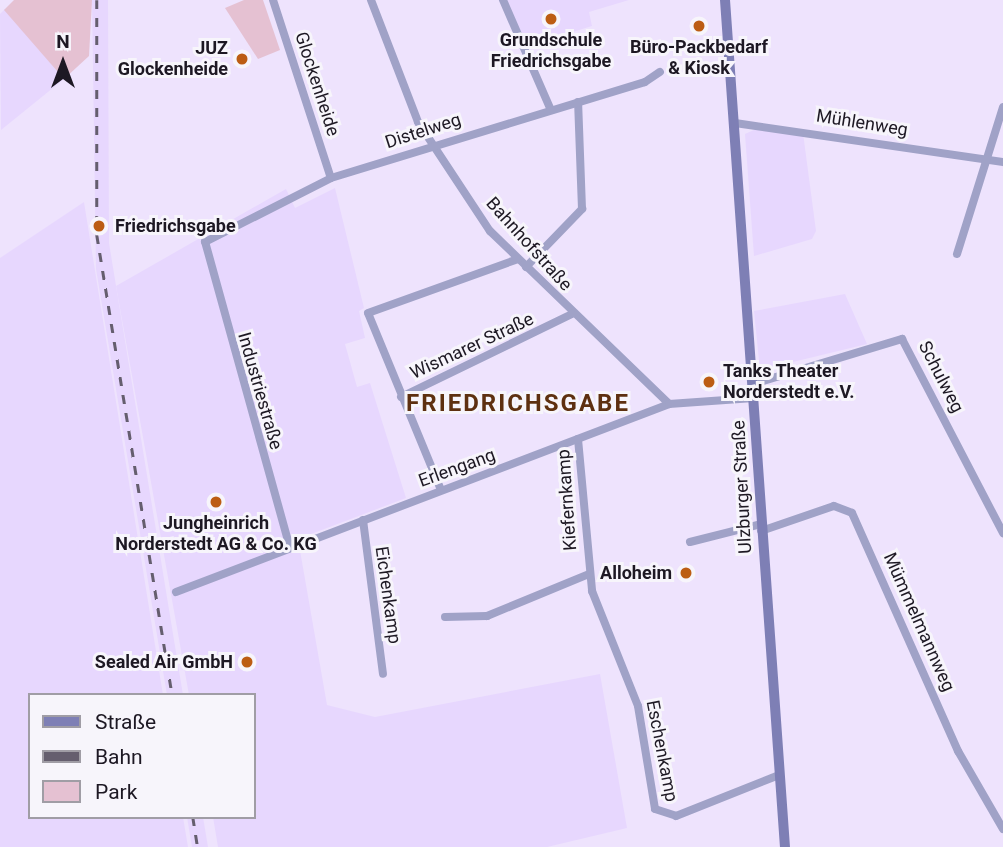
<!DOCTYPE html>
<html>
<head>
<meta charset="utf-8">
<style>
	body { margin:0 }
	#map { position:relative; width:1003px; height:847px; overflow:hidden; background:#eee3fd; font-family:Roboto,sans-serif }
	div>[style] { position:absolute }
	.built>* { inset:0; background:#e7d7fe }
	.green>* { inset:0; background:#e5c1d2 }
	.street>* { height:8px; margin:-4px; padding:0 4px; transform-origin:4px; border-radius:4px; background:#a0a2c7 }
	.secondary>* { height:10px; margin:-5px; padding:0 5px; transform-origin:5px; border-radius:5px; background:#7e7fb5 }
	.rail>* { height:2.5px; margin-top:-1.25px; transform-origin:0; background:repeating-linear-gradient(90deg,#655e6e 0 9px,transparent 0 18px) }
	.dots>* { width:19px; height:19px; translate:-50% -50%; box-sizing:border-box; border:4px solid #f7f5fb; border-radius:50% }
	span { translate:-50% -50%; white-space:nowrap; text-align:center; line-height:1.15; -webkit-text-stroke:6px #f7f5fb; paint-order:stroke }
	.poi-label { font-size:18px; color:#1d1823; font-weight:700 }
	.right { translate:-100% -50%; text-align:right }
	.left { translate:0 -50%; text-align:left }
	.street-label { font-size:18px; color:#1d1823 }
	.district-label { font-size:24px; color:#5e3010; font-weight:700; letter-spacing:2px }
	.legend { position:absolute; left:28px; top:693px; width:228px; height:126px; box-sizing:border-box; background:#f7f5fb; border:2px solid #a09da5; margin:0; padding:9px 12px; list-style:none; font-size:21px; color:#1d1823 }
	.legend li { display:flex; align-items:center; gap:14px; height:35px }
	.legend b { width:35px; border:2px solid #a09da5 }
	.north { position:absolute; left:28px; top:28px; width:70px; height:70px; -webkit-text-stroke:5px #f7f5fb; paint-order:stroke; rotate:0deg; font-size:19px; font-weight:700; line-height:28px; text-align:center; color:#1d1823 }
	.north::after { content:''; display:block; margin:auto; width:24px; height:32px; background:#1d1823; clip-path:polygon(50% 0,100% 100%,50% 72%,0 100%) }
</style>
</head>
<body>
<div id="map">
	<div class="built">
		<div style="clip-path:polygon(92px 0,108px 0,109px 243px,183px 695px,167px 695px,96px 269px)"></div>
		<div style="clip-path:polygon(503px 0,629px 0,589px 12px,592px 26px,524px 47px)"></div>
		<div style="clip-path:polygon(5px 9px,64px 79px,1px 130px,0 14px)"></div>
		<div style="clip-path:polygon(756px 129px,803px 133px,816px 231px,812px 239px,754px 256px,745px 134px)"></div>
		<div style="clip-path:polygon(335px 188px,364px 308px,359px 311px,365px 338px,345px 344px,357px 387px,370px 383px,406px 498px,298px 539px,327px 705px,375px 717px,600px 674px,627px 828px,547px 847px,218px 847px,213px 817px,254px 817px,254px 695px,189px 695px,116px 286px,286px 189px,295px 208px)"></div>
		<div style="clip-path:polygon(84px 202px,163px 695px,30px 695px,30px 817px,183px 817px,188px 847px,0 847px,0 258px)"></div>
		<div style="clip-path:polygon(845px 294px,867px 344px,760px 370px,754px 311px)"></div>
		<div style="clip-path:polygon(187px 817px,203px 817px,208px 847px,192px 847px)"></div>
	</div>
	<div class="green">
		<div style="clip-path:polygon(14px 0,92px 0,89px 56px,64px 79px,4px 10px)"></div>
		<div style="clip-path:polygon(244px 0,263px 0,280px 50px,258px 59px,225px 8px)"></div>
	</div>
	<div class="street">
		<div style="left:273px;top:0;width:187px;rotate:72deg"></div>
		<div style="left:371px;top:0;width:131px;rotate:68.9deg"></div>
		<div style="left:418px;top:122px;width:131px;rotate:56.6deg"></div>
		<div style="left:490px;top:231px;width:249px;rotate:44deg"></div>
		<div style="left:503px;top:0;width:118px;rotate:66.5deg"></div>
		<div style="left:735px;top:123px;width:271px;rotate:8.3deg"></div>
		<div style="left:957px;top:254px;width:154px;rotate:-72.6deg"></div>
		<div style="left:526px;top:267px;width:81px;rotate:-46deg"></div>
		<div style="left:582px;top:209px;width:107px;rotate:-92.1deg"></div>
		<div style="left:753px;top:384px;width:156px;rotate:-16.8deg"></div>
		<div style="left:902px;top:339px;width:219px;rotate:62.5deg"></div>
		<div style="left:401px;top:397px;width:190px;rotate:-25.9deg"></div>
		<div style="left:578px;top:439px;width:153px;rotate:84.7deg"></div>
		<div style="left:592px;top:591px;width:124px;rotate:68.2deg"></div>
		<div style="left:638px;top:706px;width:104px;rotate:80.6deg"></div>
		<div style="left:655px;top:809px;width:22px;rotate:18deg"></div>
		<div style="left:676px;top:816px;width:111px;rotate:-21.7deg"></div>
		<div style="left:441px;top:490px;width:191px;rotate:-112.4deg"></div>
		<div style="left:368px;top:313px;width:159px;rotate:-19.8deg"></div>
		<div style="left:363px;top:520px;width:155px;rotate:82.6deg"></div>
		<div style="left:761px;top:531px;width:77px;rotate:-18.9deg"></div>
		<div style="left:834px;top:506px;width:19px;rotate:21deg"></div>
		<div style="left:852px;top:513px;width:261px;rotate:66deg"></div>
		<div style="left:958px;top:751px;width:90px;rotate:60deg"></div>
		<div style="left:690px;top:542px;width:73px;rotate:-14.2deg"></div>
		<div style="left:290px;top:548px;width:318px;rotate:-105.5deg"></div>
		<div style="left:205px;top:242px;width:141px;rotate:-26.9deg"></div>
		<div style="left:331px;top:178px;width:328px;rotate:-17deg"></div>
		<div style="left:645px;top:82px;width:18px;rotate:-34deg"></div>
		<div style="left:176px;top:592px;width:528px;rotate:-20.87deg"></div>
		<div style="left:669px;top:404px;width:85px;rotate:-4deg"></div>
		<div style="left:445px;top:617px;width:42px;rotate:-1.4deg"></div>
		<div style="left:487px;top:616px;width:110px;rotate:-22.4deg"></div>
	</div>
	<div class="secondary">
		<div style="left:725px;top:0;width:849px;rotate:85.95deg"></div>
	</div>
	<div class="rail">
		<div style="left:97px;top:0;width:235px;rotate:90deg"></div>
		<div style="left:97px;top:235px;width:466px;rotate:80.7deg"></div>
		<div style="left:193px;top:817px;width:30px;rotate:81deg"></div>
	</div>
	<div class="dots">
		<div style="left:551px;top:19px;background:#bc5d13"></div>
		<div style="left:699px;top:26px;background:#bc5d13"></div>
		<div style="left:242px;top:59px;background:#bc5d13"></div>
		<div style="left:99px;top:226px;background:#bc5d13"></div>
		<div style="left:709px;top:382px;background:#bc5d13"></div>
		<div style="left:216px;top:502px;background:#bc5d13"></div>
		<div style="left:686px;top:573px;background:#bc5d13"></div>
		<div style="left:247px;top:662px;background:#bc5d13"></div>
	</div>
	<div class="poi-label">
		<span style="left:551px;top:51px">Grundschule<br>Friedrichsgabe</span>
		<span style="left:699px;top:58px">Büro-Packbedarf<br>&amp; Kiosk</span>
		<span class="right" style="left:228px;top:59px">JUZ<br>Glockenheide</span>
		<span class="left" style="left:115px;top:226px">Friedrichsgabe</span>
		<span class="left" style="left:723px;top:382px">Tanks Theater<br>Norderstedt e.V.</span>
		<span style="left:216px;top:534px">Jungheinrich<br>Norderstedt AG &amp; Co. KG</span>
		<span class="right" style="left:672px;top:573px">Alloheim</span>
		<span class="right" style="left:233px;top:662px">Sealed Air GmbH</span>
	</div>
	<div class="street-label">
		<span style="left:317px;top:84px;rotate:72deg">Glockenheide</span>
		<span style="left:862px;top:123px;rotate:9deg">Mühlenweg</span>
		<span style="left:423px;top:131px;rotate:-18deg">Distelweg</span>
		<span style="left:529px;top:244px;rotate:48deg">Bahnhofstraße</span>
		<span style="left:472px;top:346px;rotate:-25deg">Wismarer Straße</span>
		<span style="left:941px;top:377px;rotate:63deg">Schulweg</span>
		<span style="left:260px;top:391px;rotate:74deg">Industriestraße</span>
		<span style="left:457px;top:468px;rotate:-20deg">Erlengang</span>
		<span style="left:742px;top:487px;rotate:-93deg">Ulzburger Straße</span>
		<span style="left:567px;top:500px;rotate:-94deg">Kiefernkamp</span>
		<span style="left:388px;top:595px;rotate:82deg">Eichenkamp</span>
		<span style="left:919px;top:622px;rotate:66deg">Mümmelmannweg</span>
		<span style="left:662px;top:751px;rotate:79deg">Eschenkamp</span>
	</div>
	<div class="district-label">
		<span style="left:518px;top:404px">FRIEDRICHSGABE</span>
	</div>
	<ul class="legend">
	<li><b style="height:9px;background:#7e7fb5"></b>Straße</li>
	<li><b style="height:9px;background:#655e6e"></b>Bahn</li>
	<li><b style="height:19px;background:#e5c1d2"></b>Park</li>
	</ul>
	<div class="north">N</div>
</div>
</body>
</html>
